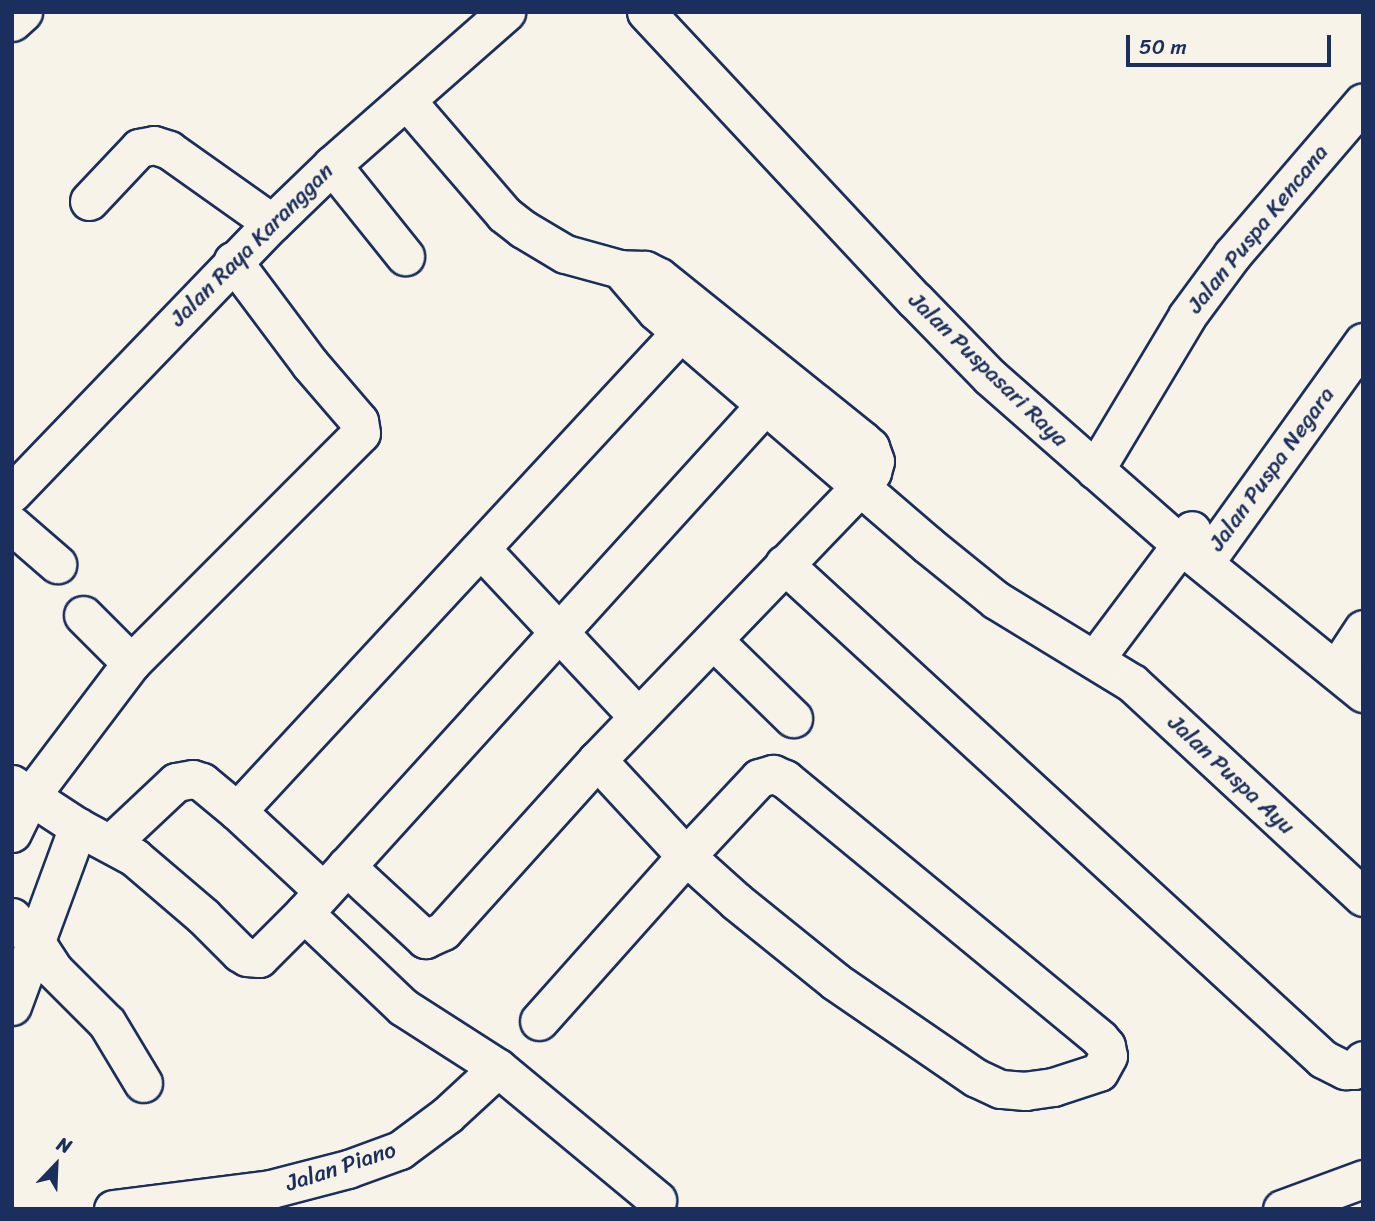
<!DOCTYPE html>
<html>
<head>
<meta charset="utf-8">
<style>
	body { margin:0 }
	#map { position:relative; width:1375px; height:1221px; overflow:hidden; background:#f7f3e8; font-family:Sriracha,sans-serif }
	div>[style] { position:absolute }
	.roads { filter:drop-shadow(2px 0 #1b2f5e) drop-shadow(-2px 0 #1b2f5e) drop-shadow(0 2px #1b2f5e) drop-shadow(0 -2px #1b2f5e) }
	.minor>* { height:37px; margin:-18.5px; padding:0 18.5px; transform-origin:18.5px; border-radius:18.5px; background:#f7f3e8 }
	span { translate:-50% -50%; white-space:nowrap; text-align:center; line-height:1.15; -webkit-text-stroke:5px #f7f3e8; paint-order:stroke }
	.street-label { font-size:23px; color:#1b2f5e }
	.frame { position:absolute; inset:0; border:14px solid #1b2f5e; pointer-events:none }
	.north { position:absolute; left:21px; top:1130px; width:70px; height:70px; -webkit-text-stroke:5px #f7f3e8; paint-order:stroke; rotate:23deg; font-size:19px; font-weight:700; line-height:28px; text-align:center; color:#1b2f5e }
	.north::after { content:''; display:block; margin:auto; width:24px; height:32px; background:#1b2f5e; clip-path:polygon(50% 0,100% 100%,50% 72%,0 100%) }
	.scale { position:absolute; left:1126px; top:35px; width:205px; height:32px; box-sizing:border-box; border:4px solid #1b2f5e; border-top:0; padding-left:9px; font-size:21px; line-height:24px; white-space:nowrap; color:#1b2f5e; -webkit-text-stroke:5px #f7f3e8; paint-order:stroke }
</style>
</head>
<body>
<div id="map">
	<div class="roads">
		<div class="minor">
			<div style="left:646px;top:12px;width:394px;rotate:47deg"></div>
			<div style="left:915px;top:300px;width:107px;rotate:45.8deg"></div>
			<div style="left:990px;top:377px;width:254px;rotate:41.3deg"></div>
			<div style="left:1181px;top:545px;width:235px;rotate:39.1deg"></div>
			<div style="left:12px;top:22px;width:15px;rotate:-42deg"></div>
			<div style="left:332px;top:165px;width:117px;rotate:51.3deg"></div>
			<div style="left:89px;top:201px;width:73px;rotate:-46.7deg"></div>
			<div style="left:139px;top:148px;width:15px;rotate:-11deg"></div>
			<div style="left:154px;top:145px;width:16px;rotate:18deg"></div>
			<div style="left:169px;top:150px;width:126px;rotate:35.3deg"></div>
			<div style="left:620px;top:269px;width:55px;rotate:49.4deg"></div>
			<div style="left:656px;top:311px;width:359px;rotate:40.7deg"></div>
			<div style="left:928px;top:545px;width:87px;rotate:39deg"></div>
			<div style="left:996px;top:600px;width:159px;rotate:31.4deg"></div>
			<div style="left:1132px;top:683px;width:315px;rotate:42.8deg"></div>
			<div style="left:1095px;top:470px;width:179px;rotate:-59.1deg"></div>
			<div style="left:1187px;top:316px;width:76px;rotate:-53.6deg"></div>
			<div style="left:1232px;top:255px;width:201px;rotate:-49.4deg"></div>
			<div style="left:12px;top:493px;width:375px;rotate:-46.1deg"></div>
			<div style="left:272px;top:223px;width:83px;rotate:-44deg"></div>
			<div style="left:332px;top:165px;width:232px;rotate:-41.3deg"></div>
			<div style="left:12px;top:525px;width:60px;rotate:40.9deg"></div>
			<div style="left:481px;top:549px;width:230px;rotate:46.9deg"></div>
			<div style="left:1205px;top:562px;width:271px;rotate:-54.3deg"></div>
			<div style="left:784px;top:564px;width:732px;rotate:42.56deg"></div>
			<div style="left:1323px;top:1059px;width:25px;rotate:27deg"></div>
			<div style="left:1345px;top:1070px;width:9px"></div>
			<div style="left:1354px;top:1070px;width:13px;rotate:-48deg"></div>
			<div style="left:83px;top:615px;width:68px;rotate:45deg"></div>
			<div style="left:713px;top:640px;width:112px;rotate:44.3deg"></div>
			<div style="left:1095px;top:659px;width:161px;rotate:-53.1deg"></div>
			<div style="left:1336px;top:670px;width:49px;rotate:-56.6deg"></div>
			<div style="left:12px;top:784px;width:79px;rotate:33.1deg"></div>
			<div style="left:78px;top:827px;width:64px;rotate:28.2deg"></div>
			<div style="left:134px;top:857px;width:91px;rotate:40.5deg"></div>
			<div style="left:203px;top:916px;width:52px;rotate:45deg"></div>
			<div style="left:240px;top:953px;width:8px;rotate:30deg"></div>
			<div style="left:247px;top:957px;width:12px;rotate:5deg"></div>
			<div style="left:259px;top:958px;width:64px;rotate:-45deg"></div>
			<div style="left:304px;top:913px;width:686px;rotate:-47.78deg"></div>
			<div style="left:237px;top:811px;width:652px;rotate:-47.18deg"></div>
			<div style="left:12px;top:833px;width:39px;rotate:-64deg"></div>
			<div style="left:29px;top:798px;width:169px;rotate:-52.9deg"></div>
			<div style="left:131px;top:663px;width:325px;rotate:-45deg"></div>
			<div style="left:361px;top:433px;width:12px;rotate:-99deg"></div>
			<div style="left:359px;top:421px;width:75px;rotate:-130.7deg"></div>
			<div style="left:310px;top:364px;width:129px;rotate:-126.8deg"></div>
			<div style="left:111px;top:843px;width:89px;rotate:-43.2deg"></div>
			<div style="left:176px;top:782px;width:17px;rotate:-10deg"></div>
			<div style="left:193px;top:779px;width:9px;rotate:18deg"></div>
			<div style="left:202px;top:782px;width:45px;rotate:39.6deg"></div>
			<div style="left:237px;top:811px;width:116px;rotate:42.9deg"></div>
			<div style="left:346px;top:866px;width:108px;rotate:42.7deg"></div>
			<div style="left:425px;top:939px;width:20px;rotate:-24deg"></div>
			<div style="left:443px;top:931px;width:230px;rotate:-48deg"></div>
			<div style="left:597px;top:760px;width:380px;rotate:-46.1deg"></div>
			<div style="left:861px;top:486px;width:18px;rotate:-52deg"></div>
			<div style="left:872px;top:472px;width:11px;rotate:-75deg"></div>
			<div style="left:875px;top:461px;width:15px;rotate:-110deg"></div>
			<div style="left:870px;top:447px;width:11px;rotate:-139deg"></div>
			<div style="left:862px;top:440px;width:260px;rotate:-141.2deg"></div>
			<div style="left:659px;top:277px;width:16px;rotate:-153deg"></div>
			<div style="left:645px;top:270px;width:25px;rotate:-178deg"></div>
			<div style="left:620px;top:269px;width:57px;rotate:-164.7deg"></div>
			<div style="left:565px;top:254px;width:49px;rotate:-149.2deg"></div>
			<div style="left:523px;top:229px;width:24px;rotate:-142deg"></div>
			<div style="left:504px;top:214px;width:150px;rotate:-130.7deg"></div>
			<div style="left:304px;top:913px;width:137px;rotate:43.5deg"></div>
			<div style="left:403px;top:1007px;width:113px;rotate:32.7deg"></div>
			<div style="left:498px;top:1068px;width:207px;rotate:39.7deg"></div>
			<div style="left:12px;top:917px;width:37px;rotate:47deg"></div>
			<div style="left:37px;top:944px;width:30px;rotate:57deg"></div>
			<div style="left:53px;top:969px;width:76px;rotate:45deg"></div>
			<div style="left:107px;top:1023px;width:70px;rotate:59deg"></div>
			<div style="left:12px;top:1006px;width:191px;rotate:-69.8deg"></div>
			<div style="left:539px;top:1021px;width:221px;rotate:-48.3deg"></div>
			<div style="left:686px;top:856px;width:107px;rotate:-46.9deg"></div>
			<div style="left:759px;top:778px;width:15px;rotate:-16deg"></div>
			<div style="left:773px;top:774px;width:13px;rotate:23deg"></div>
			<div style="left:785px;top:779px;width:408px;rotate:39.5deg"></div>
			<div style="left:1100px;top:1039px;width:9px;rotate:49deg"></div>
			<div style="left:1106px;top:1046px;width:10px;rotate:79deg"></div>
			<div style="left:1108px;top:1056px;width:18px;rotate:119deg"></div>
			<div style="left:1099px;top:1072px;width:48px;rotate:161.9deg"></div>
			<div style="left:1053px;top:1087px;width:28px;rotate:172deg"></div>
			<div style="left:1025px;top:1091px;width:25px;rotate:-175deg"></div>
			<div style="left:1000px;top:1089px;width:26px;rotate:-155deg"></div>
			<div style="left:976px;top:1078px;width:171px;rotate:-145.5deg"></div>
			<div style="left:835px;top:981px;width:127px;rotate:-141.1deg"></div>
			<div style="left:736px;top:901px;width:67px;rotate:-138deg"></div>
			<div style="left:686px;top:856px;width:131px;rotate:-132.8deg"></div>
			<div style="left:113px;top:1209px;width:159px;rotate:-7.2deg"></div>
			<div style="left:271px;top:1189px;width:80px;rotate:-14.6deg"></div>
			<div style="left:348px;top:1169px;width:55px;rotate:-20.1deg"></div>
			<div style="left:400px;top:1150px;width:59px;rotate:-36.7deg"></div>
			<div style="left:447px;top:1115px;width:69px;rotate:-42.7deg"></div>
			<div style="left:1282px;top:1209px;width:86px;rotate:-20.3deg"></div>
		</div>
	</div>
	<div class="street-label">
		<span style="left:1258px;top:229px;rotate:-51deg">Jalan Puspa Kencana</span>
		<span style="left:252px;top:245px;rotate:-45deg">Jalan Raya Karanggan</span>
		<span style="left:988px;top:370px;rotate:44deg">Jalan Puspasari Raya</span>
		<span style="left:1272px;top:469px;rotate:-54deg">Jalan Puspa Negara</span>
		<span style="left:1231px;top:775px;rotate:43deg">Jalan Puspa Ayu</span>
		<span style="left:341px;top:1167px;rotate:-18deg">Jalan Piano</span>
	</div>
	<div class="frame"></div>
	<div class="north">N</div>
	<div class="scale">50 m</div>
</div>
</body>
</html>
